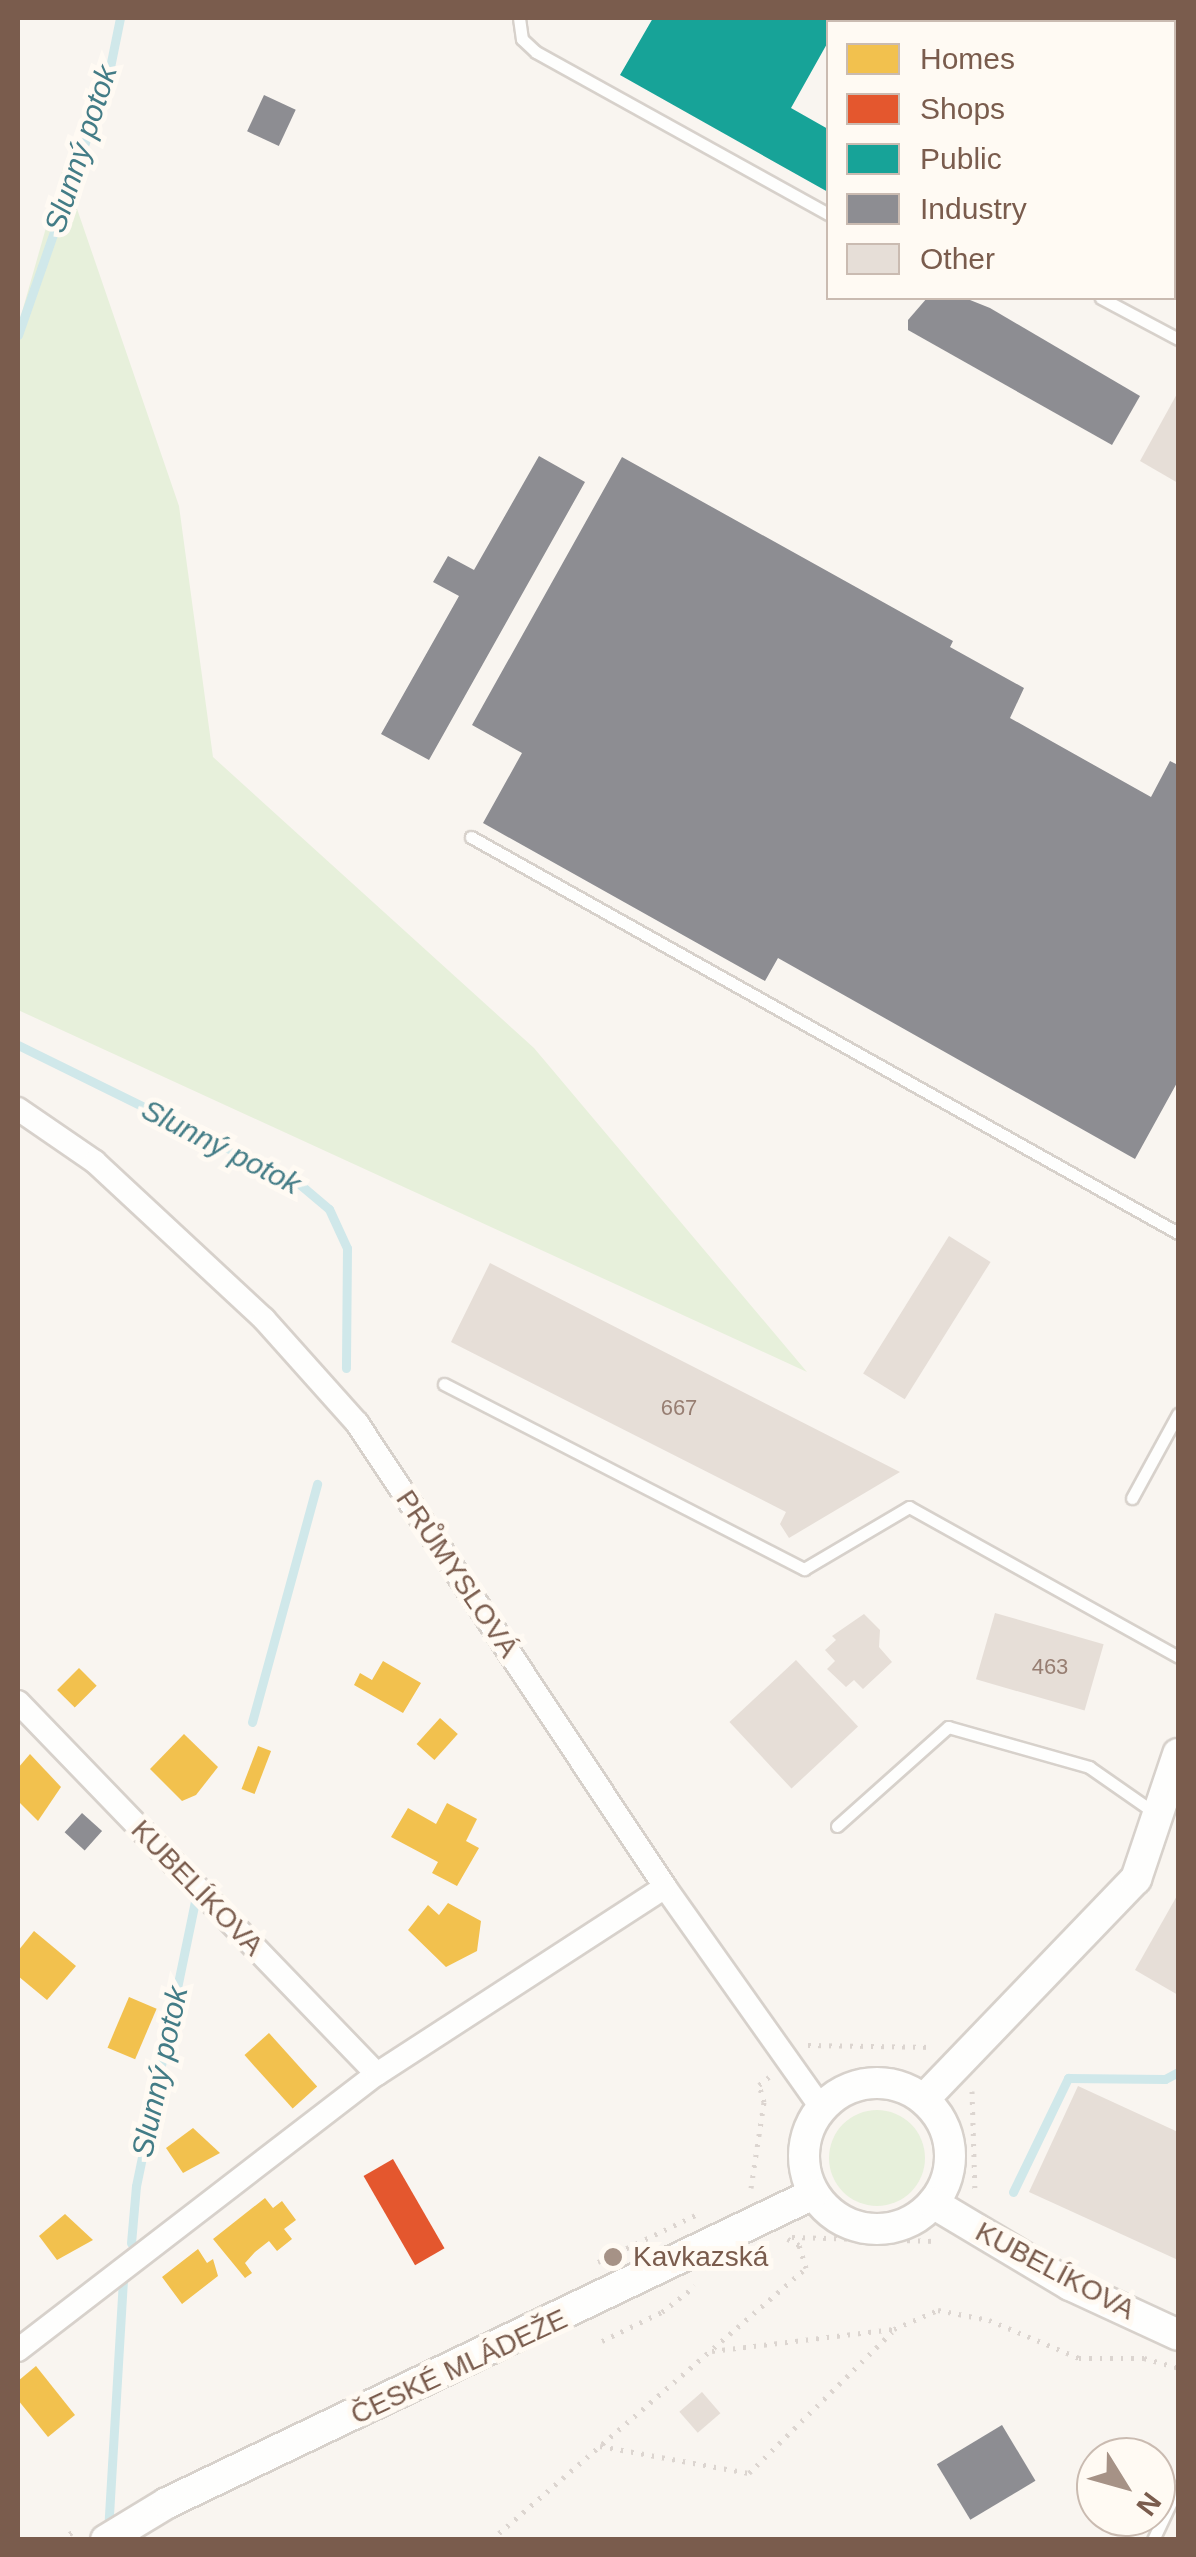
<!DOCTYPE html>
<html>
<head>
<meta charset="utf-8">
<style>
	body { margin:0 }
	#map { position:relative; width:1196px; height:2557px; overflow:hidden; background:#f9f5f0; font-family:Helvetica,sans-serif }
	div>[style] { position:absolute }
	.green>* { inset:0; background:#e7f0db }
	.round { border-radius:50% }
	.homes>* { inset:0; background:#f2c14e; transform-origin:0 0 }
	.shops>* { inset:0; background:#e4572e; transform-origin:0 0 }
	.public>* { inset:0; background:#17a398 }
	.industry>* { inset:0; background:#8d8d92; transform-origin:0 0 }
	.stream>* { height:9px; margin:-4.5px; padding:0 4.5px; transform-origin:4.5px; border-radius:4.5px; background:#d0e8ea }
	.building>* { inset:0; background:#e6ded7; transform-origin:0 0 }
	.path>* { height:5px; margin-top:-2.5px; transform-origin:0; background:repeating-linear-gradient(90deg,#dcd5d0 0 2.5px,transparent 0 10.5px) }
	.roads { filter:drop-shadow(2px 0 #d7d1cb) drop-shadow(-2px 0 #d7d1cb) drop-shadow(0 2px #d7d1cb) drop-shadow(0 -2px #d7d1cb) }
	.service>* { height:11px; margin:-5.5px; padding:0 5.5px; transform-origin:5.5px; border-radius:5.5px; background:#fefefd }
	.minor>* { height:22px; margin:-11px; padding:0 11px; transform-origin:11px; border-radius:11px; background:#fefefd }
	.tertiary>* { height:30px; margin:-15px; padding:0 15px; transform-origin:15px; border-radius:15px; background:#fefefd }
	.tertiary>.ring { margin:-15px; padding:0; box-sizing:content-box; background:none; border:30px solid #fefefd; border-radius:50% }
	.dots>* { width:28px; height:28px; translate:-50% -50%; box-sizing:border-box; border:5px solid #fffaf3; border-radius:50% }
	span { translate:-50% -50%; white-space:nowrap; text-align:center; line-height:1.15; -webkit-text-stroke:10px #fffaf3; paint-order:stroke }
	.number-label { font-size:22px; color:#977e72 }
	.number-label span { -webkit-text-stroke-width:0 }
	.street-label { font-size:28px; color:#7a5c4d }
	.poi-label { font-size:28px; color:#7a5c4d }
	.left { translate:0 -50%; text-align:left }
	.water-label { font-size:30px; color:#437c86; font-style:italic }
	.frame { position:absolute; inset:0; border:20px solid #7a5c4d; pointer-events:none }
	.legend { position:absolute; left:826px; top:20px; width:350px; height:280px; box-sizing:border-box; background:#fffaf3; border:2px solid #cabbb1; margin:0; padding:12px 18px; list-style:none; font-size:30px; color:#7a5c4d }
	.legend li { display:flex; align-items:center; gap:20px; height:50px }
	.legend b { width:50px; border:2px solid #cabbb1 }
	.north { position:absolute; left:1076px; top:2437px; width:100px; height:100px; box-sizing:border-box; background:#fffaf3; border:2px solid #cabbb1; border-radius:50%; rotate:127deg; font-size:28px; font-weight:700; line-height:40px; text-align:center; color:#7a5c4d }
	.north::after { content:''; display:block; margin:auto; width:35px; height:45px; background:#a69286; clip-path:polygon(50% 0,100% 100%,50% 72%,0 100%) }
</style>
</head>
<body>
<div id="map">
	<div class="green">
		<div style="clip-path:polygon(63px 168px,179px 506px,213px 757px,534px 1048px,807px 1372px,18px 1010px,18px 326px)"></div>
		<div class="round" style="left:829px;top:2110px;width:96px;height:96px"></div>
	</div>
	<div class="homes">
		<div style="clip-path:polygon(383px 1661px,421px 1683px,403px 1713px,354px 1685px,360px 1673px,372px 1680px)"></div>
		<div style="left:79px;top:1668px;width:25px;height:31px;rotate:45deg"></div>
		<div style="left:440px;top:1718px;width:24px;height:35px;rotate:42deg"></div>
		<div style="clip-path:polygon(184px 1734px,218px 1767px,196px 1795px,182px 1801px,150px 1769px)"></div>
		<div style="left:258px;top:1746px;width:14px;height:46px;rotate:21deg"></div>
		<div style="clip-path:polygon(30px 1754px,61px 1787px,38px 1821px,18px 1801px,18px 1768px)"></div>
		<div style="clip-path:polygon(447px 1803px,477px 1819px,466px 1841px,479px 1848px,457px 1886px,432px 1873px,438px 1862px,391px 1837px,408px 1808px,436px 1824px)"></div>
		<div style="clip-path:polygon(448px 1903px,481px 1921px,477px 1951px,446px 1967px,408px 1930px,428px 1905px,439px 1915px)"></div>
		<div style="clip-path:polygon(34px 1931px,76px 1966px,47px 2000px,18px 1976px,18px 1951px)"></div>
		<div style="left:129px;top:1997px;width:30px;height:55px;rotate:23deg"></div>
		<div style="left:269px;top:2033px;width:72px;height:33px;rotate:48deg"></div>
		<div style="clip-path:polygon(193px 2128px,220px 2153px,183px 2173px,166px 2148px)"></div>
		<div style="clip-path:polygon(265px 2198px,273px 2208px,282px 2201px,296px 2220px,284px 2229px,292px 2239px,277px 2251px,269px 2241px,255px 2252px,245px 2263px,252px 2273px,245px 2278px,213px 2239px)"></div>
		<div style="clip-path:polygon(65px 2214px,93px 2240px,57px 2260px,39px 2236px)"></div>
		<div style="clip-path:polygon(198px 2249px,207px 2263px,213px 2259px,218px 2276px,182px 2304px,162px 2277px)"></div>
		<div style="clip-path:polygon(36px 2366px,75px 2415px,48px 2437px,18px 2400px,18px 2381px)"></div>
	</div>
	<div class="shops">
		<div style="left:393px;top:2159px;width:103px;height:34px;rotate:60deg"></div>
	</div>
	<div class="public">
		<div style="clip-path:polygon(653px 18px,902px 18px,911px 22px,828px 22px,828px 42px,791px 108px,828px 129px,828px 192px,620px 75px)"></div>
	</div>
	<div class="industry">
		<div style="left:264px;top:95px;width:35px;height:40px;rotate:25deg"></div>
		<div style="clip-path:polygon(927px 298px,965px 298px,990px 308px,1140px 396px,1112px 445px,908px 330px,908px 320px)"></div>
		<div style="clip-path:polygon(539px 456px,585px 482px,429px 760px,381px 734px,459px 596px,433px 582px,448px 556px,474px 570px)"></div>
		<div style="clip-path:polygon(622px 457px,953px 641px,950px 647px,1024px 688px,1010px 718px,1151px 797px,1170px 761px,1178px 765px,1178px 1081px,1135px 1159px,778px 958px,765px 981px,483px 823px,522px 753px,472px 725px)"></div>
		<div style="left:82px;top:1813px;width:27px;height:26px;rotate:42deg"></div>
		<div style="left:1002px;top:2425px;width:65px;height:76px;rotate:59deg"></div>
	</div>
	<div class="stream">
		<div style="left:18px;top:335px;width:273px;rotate:-70.8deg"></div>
		<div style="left:108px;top:77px;width:60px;rotate:-78.5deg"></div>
		<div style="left:18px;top:1045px;width:311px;rotate:26.2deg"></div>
		<div style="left:297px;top:1182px;width:42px;rotate:40.2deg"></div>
		<div style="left:329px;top:1209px;width:43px;rotate:65.2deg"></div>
		<div style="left:347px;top:1248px;width:120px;rotate:90.5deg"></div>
		<div style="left:252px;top:1722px;width:247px;rotate:-74.7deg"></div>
		<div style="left:1013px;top:2192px;width:127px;rotate:-64.2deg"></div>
		<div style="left:1068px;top:2078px;width:97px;rotate:0.6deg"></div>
		<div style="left:1165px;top:2079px;width:15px;rotate:-28deg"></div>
		<div style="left:131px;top:2243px;width:57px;rotate:-85deg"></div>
		<div style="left:136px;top:2186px;width:291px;rotate:-78.3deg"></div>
		<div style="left:108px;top:2532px;width:251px;rotate:-86.6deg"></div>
	</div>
	<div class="building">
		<div style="clip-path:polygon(1178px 392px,1178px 483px,1140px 461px)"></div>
		<div style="left:949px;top:1236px;width:49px;height:162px;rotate:32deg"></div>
		<div style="clip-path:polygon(490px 1263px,900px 1472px,789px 1538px,780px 1524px,786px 1512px,451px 1342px)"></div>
		<div style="left:995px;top:1613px;width:113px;height:69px;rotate:16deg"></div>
		<div style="clip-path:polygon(864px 1614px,880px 1630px,879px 1647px,892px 1662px,863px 1689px,854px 1680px,846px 1687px,827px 1669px,835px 1661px,825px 1650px,836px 1640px,832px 1636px)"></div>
		<div style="left:796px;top:1660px;width:91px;height:91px;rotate:47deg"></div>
		<div style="clip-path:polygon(1178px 1894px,1178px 1995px,1135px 1970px)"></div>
		<div style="clip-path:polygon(1078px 2086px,1178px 2132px,1178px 2260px,1029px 2192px)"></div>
		<div style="left:702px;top:2392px;width:28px;height:30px;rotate:49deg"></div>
	</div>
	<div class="path">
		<div style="left:808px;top:2045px;width:126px;rotate:0.9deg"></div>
		<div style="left:972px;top:2091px;width:103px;rotate:88.3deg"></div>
		<div style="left:751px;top:2188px;width:87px;rotate:-81.4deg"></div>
		<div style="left:764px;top:2102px;width:18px;rotate:-106deg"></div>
		<div style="left:759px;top:2085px;width:13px;rotate:-39deg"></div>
		<div style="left:792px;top:2237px;width:144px;rotate:1.6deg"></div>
		<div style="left:598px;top:2262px;width:113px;rotate:-25.7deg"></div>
		<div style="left:602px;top:2341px;width:67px;rotate:-25.8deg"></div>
		<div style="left:662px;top:2312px;width:42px;rotate:-38.2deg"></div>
		<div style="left:712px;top:2351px;width:183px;rotate:-6.9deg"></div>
		<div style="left:894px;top:2329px;width:48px;rotate:-23.4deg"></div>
		<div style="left:938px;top:2310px;width:52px;rotate:11.1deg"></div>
		<div style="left:989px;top:2320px;width:98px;rotate:22.9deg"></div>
		<div style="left:1079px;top:2358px;width:65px"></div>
		<div style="left:1144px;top:2358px;width:35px;rotate:16deg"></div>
		<div style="left:600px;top:2446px;width:151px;rotate:10.3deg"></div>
		<div style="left:749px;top:2473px;width:201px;rotate:-44.6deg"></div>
		<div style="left:61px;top:2540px;width:19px;rotate:-35deg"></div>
		<div style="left:491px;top:2540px;width:416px;rotate:-40.8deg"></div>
		<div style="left:806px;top:2268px;width:24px;rotate:-107deg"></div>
		<div style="left:799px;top:2245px;width:13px;rotate:-151deg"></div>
	</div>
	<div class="roads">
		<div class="service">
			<div style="left:519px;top:18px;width:21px;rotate:82deg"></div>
			<div style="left:522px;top:39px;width:19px;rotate:43deg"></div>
			<div style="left:536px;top:52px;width:334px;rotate:29deg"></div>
			<div style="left:1101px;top:298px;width:87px;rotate:28deg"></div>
			<div style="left:471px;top:837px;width:810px;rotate:29.25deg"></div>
			<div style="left:444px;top:1384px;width:405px;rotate:27.2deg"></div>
			<div style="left:804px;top:1569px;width:122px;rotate:-30.6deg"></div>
			<div style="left:909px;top:1507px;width:308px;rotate:29.1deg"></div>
			<div style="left:1132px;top:1498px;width:96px;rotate:-61.3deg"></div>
			<div style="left:837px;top:1826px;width:149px;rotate:-41.7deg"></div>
			<div style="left:948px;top:1727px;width:147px;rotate:15.8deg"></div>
			<div style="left:1089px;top:1767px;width:80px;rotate:34.9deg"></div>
			<div style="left:1153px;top:2540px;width:59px;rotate:-64.7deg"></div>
		</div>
		<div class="minor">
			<div style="left:18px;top:1109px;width:93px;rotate:34.5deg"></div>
			<div style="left:95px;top:1162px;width:231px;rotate:42.9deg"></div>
			<div style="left:264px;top:1319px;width:140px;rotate:48.2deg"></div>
			<div style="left:357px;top:1423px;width:557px;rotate:56.42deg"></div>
			<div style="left:665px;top:1887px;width:270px;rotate:54.7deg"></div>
			<div style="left:18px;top:1702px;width:517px;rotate:46.02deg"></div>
			<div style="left:18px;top:2350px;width:453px;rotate:-37.6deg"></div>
			<div style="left:377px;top:2074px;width:343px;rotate:-33deg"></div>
		</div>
		<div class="tertiary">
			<div class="ring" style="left:804px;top:2083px;width:116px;height:116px"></div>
			<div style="left:924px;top:2099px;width:306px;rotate:-46.1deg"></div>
			<div style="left:1136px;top:1879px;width:132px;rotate:-71.4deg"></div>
			<div style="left:933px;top:2203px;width:160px;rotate:30.9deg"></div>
			<div style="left:1070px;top:2285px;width:119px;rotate:24.8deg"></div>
			<div style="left:106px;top:2540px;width:71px;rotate:-31.2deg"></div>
			<div style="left:167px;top:2503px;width:716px;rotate:-25.56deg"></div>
		</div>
	</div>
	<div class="dots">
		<div style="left:613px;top:2257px;background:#a69286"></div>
	</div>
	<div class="number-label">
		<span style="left:679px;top:1408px">667</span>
		<span style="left:1050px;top:1667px">463</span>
	</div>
	<div class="street-label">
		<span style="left:457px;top:1574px;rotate:56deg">PRŮMYSLOVÁ</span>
		<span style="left:197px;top:1888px;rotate:46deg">KUBELÍKOVA</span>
		<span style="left:1055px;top:2271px;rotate:28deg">KUBELÍKOVA</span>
		<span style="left:459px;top:2367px;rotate:-25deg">ČESKÉ MLÁDEŽE</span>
	</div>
	<div class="poi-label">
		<span class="left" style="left:633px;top:2257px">Kavkazská</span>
	</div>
	<div class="water-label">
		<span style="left:81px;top:149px;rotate:-72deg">Slunný potok</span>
		<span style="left:221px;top:1147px;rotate:27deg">Slunný potok</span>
		<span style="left:160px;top:2072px;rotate:-78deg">Slunný potok</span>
	</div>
	<div class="frame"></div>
	<ul class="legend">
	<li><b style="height:28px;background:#f2c14e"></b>Homes</li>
	<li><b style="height:28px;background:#e4572e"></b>Shops</li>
	<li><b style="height:28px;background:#17a398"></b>Public</li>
	<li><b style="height:28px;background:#8d8d92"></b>Industry</li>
	<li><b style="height:28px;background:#e6ded7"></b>Other</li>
	</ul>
	<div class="north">N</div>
</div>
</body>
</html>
